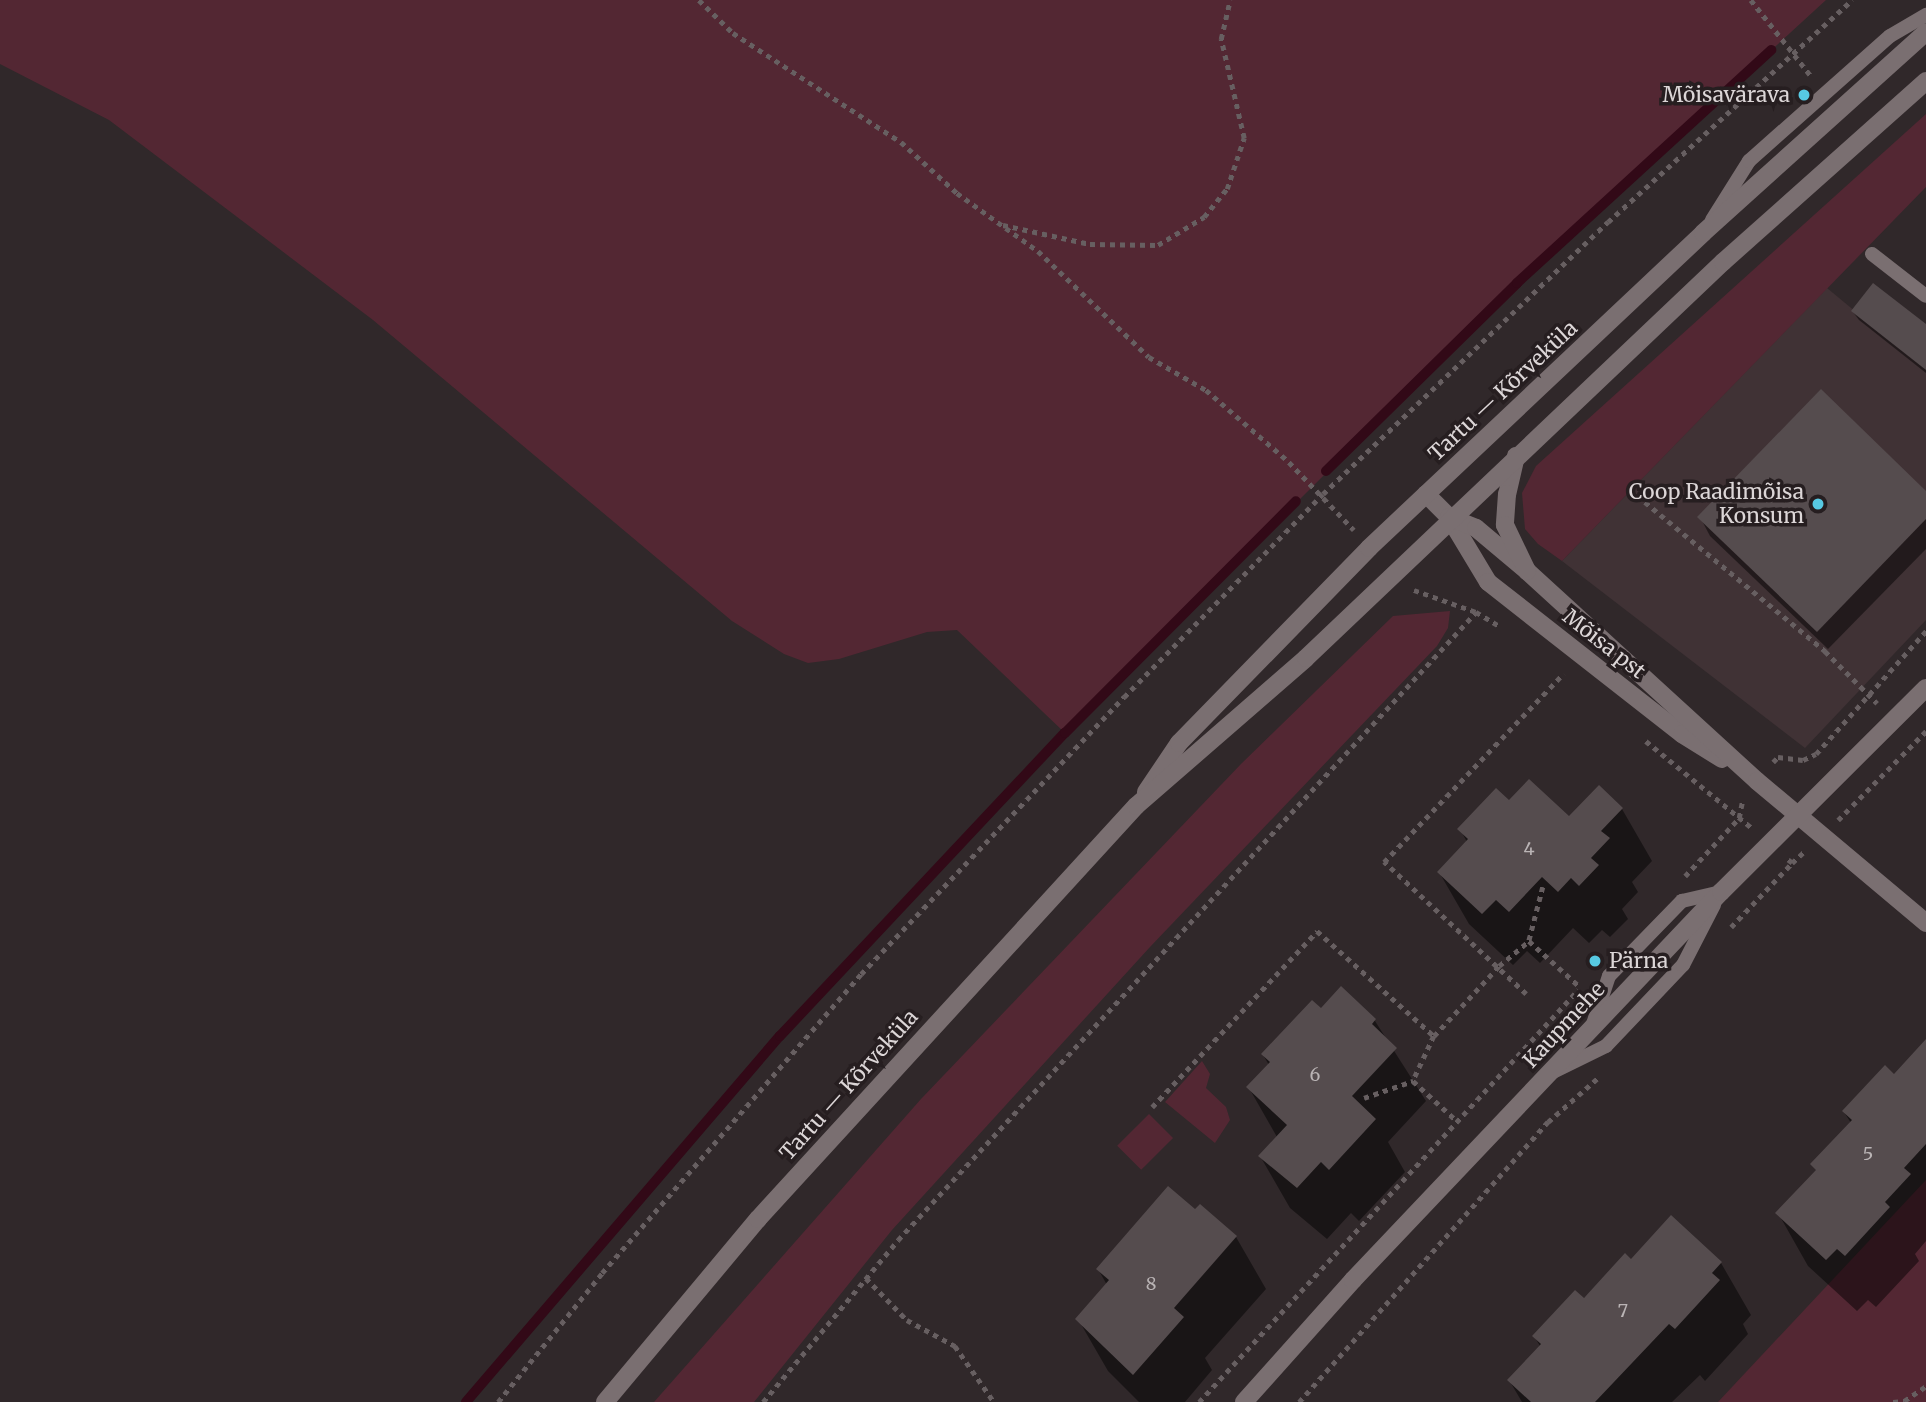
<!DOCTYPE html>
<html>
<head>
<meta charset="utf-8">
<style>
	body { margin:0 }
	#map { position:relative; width:1926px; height:1402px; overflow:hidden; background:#30282a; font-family:Merriweather,serif }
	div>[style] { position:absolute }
	.built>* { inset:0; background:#403235 }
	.green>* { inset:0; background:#532733; transform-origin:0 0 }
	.shadow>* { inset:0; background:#0007 }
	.stream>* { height:10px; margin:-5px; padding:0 5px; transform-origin:5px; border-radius:5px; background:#320917 }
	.building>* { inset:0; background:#554c4e }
	.path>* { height:4.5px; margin-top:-2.25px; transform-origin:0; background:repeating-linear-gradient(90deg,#675f61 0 5px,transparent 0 10px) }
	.service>* { height:14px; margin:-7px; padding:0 7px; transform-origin:7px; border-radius:7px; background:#7a6f71 }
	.minor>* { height:18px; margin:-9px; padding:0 9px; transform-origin:9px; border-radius:9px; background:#7a6f71 }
	.secondary>* { height:18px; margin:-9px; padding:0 9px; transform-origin:9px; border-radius:9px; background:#7a6f71 }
	.dots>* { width:19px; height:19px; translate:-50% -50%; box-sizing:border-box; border:4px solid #261e20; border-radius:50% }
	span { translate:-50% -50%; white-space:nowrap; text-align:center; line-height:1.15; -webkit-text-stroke:7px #261e20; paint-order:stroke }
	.number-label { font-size:18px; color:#bab4b5 }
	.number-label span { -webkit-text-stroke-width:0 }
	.poi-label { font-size:21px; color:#dcd6d7 }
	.right { translate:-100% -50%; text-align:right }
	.left { translate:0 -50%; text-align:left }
	.street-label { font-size:21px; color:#dcd6d7 }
</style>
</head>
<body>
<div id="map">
	<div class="built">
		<div style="clip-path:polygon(1827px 288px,1926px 370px,1926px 620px,1805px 748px,1562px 561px)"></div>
	</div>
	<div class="green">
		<div style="clip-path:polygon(0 0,1826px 0,1517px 283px,1065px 733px,957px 630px,927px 632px,839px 659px,808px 663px,784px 654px,732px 621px,373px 320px,109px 120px,0 64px)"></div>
		<div style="clip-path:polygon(1926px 114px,1926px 187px,1562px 561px,1538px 544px,1525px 529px,1522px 493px,1536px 466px)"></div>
		<div style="clip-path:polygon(1450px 611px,1448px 628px,1437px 646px,1150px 947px,892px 1230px,754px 1402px,654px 1402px,921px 1099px,1241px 764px,1393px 616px)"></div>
		<div style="clip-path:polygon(1202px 1061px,1210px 1074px,1206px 1088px,1226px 1107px,1230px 1120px,1215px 1143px,1165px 1102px)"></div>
		<div style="left:1149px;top:1114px;width:34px;height:45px;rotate:45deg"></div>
		<div style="clip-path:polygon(1926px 1180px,1926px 1402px,1718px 1402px)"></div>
	</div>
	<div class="shadow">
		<div style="clip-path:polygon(1853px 312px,1926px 327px,1926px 373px,1859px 320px)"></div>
		<div style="clip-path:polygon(1926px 493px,1926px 549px,1828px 649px,1710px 536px,1700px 517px)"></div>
		<div style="clip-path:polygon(1509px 803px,1569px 819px,1622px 809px,1652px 861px,1632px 882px,1638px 892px,1622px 909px,1628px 919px,1610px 937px,1602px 930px,1589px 943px,1573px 928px,1540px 963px,1527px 951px,1513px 965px,1469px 924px,1439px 872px,1467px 842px,1460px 829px)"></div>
		<div style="clip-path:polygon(1321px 1010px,1375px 1021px,1426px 1101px,1388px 1142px,1405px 1172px,1359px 1221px,1351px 1213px,1327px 1239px,1290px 1208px,1260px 1156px,1277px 1137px,1249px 1088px,1269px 1065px,1263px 1055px)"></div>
		<div style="clip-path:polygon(1926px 1042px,1926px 1241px,1915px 1254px,1919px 1261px,1876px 1307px,1868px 1300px,1857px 1311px,1808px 1266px,1778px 1213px,1817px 1171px,1851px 1123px,1844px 1112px,1894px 1076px)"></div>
		<div style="clip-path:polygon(1195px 1212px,1236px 1237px,1266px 1289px,1205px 1358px,1212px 1370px,1185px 1402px,1139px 1402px,1108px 1371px,1078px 1319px,1107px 1285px,1098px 1269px)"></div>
		<div style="clip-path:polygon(1631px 1262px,1721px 1263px,1751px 1315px,1743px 1324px,1748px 1334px,1705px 1381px,1700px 1375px,1672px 1402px,1522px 1402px,1509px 1380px,1540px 1346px,1534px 1336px)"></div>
	</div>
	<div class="stream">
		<div style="left:1326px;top:471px;width:268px;rotate:-44.5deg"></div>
		<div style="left:1517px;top:283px;width:345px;rotate:-42.5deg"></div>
		<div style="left:466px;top:1402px;width:482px;rotate:-49.4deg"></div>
		<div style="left:780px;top:1036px;width:416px;rotate:-46.8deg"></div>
		<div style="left:1065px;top:733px;width:327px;rotate:-45.1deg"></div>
	</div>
	<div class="building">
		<div style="clip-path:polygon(1873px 283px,1926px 324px,1926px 370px,1851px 311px)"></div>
		<div style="clip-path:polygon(1821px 389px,1926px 491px,1926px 519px,1817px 632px,1697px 517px)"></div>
		<div style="clip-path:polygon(1529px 779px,1569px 816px,1599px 785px,1623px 808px,1601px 831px,1610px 838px,1591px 858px,1599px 865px,1579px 886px,1571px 878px,1558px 892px,1542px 877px,1509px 912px,1496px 900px,1482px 914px,1437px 872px,1468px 839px,1457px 829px,1496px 788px,1509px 800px)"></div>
		<div style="clip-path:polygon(1341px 986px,1376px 1019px,1372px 1024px,1397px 1048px,1352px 1096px,1376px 1119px,1329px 1170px,1321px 1162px,1297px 1188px,1258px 1156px,1287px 1125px,1246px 1087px,1270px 1062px,1261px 1054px,1312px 1000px,1321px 1008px)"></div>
		<div style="clip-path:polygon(1926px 1039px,1926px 1144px,1904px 1168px,1911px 1174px,1885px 1202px,1890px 1207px,1845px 1256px,1837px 1249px,1826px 1260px,1775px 1213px,1816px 1170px,1810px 1164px,1852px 1120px,1842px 1111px,1885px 1065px,1894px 1074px)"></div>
		<div style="clip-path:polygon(1168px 1186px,1195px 1209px,1200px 1204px,1237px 1236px,1174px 1308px,1184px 1317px,1133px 1375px,1075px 1319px,1109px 1280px,1096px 1269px)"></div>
		<div style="clip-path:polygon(1671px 1215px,1722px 1262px,1712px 1273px,1720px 1280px,1675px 1329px,1669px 1324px,1595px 1402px,1531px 1402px,1507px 1380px,1541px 1344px,1532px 1336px,1575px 1290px,1584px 1298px,1625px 1253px,1631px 1259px)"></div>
	</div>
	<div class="path">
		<div style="left:699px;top:0;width:47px;rotate:44.1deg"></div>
		<div style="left:733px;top:33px;width:200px;rotate:33deg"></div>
		<div style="left:901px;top:142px;width:76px;rotate:42.3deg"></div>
		<div style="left:957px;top:193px;width:100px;rotate:35.6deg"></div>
		<div style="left:1038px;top:251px;width:153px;rotate:43.7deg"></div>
		<div style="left:1149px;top:357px;width:66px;rotate:30.1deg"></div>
		<div style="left:1206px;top:390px;width:110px;rotate:40.9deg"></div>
		<div style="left:1289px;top:462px;width:94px;rotate:46.3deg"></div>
		<div style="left:1751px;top:0;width:97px;rotate:51.7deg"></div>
		<div style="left:1003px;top:225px;width:89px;rotate:12.3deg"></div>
		<div style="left:1090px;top:244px;width:68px;rotate:0.8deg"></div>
		<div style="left:1158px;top:245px;width:54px;rotate:-31.3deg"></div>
		<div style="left:1204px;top:217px;width:36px;rotate:-51deg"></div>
		<div style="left:1227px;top:189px;width:54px;rotate:-71.6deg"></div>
		<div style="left:1244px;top:138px;width:102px;rotate:-103.1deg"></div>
		<div style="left:1221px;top:39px;width:40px;rotate:-77deg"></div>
		<div style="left:1645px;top:502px;width:234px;rotate:39.6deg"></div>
		<div style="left:1825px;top:651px;width:74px;rotate:45deg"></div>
		<div style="left:1414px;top:590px;width:66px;rotate:19.5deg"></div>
		<div style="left:1646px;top:741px;width:139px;rotate:39.4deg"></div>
		<div style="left:1773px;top:762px;width:7px;rotate:-45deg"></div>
		<div style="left:1778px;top:757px;width:25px;rotate:7deg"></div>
		<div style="left:1803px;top:760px;width:14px;rotate:-25deg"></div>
		<div style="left:1816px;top:754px;width:165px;rotate:-48.2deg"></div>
		<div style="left:1838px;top:820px;width:125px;rotate:-45.3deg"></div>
		<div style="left:1792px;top:863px;width:16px;rotate:-43deg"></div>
		<div style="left:1685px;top:876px;width:79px;rotate:-47deg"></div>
		<div style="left:1739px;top:818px;width:16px;rotate:-79deg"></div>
		<div style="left:1543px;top:887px;width:56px;rotate:104.5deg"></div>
		<div style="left:1529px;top:941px;width:69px;rotate:42deg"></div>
		<div style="left:1731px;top:927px;width:88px;rotate:-46.4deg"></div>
		<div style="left:1792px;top:863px;width:5px;rotate:-143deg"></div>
		<div style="left:1526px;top:994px;width:194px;rotate:-137.1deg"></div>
		<div style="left:1384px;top:862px;width:260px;rotate:-46.4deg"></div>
		<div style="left:1434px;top:1036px;width:96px;rotate:-47.1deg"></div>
		<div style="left:1499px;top:966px;width:39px;rotate:-40deg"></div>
		<div style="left:1364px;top:1098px;width:52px;rotate:-19.1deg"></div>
		<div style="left:1413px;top:1081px;width:59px;rotate:42.3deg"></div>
		<div style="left:1152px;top:1107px;width:241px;rotate:-46.8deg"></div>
		<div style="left:1317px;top:931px;width:157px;rotate:41.9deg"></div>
		<div style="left:1434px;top:1036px;width:50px;rotate:115deg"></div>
		<div style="left:866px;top:1278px;width:59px;rotate:45.7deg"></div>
		<div style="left:907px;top:1320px;width:55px;rotate:28.4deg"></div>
		<div style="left:955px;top:1346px;width:68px;rotate:55.1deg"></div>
		<div style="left:498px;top:1402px;width:166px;rotate:-51.1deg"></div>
		<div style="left:602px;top:1273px;width:396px;rotate:-49.1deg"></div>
		<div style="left:861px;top:974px;width:382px;rotate:-46.5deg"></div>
		<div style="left:1124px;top:697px;width:284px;rotate:-45.6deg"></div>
		<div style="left:1323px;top:494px;width:394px;rotate:-43.7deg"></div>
		<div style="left:1608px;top:222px;width:330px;rotate:-42.3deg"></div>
		<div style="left:763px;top:1402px;width:211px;rotate:-50.2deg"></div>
		<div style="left:898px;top:1240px;width:854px;rotate:-47.37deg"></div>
		<div style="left:1476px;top:612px;width:27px;rotate:31deg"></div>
		<div style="left:1199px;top:1402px;width:560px;rotate:-47.39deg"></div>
		<div style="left:1299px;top:1402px;width:375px;rotate:-48.4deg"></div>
		<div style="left:1548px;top:1122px;width:68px;rotate:-41.4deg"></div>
		<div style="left:1893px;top:1402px;width:11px;rotate:-5deg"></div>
		<div style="left:1904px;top:1401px;width:27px;rotate:-34deg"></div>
	</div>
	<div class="service">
		<div style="left:1712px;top:220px;width:70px;rotate:-57.9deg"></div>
		<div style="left:1749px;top:161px;width:188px;rotate:-41.6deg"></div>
		<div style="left:1890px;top:36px;width:42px;rotate:-30.3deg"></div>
		<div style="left:1872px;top:254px;width:68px;rotate:37.9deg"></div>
		<div style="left:1592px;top:1027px;width:54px;rotate:-71.6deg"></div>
		<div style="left:1609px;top:976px;width:105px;rotate:-45.8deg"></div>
		<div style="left:1682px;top:901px;width:40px;rotate:-13deg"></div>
		<div style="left:1553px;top:1072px;width:59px;rotate:-26.1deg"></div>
		<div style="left:1606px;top:1046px;width:112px;rotate:-46.5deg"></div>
		<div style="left:1683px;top:965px;width:68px;rotate:-62.7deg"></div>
	</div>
	<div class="minor">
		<div style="left:1426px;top:494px;width:33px;rotate:45deg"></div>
		<div style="left:1449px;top:517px;width:76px;rotate:59deg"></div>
		<div style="left:1488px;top:582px;width:246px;rotate:38.1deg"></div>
		<div style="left:1682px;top:734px;width:47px;rotate:32deg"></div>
		<div style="left:1449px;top:517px;width:29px;rotate:22deg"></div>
		<div style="left:1476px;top:528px;width:67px;rotate:40.1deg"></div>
		<div style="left:1527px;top:571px;width:311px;rotate:42.4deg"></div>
		<div style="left:1757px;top:781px;width:221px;rotate:40deg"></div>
		<div style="left:1244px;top:1402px;width:164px;rotate:-48.2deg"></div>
		<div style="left:1353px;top:1280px;width:535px;rotate:-46.52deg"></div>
		<div style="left:1721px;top:892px;width:289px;rotate:-44.9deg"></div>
	</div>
	<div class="secondary">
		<div style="left:1516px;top:456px;width:39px;rotate:103deg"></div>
		<div style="left:1507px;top:494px;width:31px;rotate:94deg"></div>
		<div style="left:1505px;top:525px;width:51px;rotate:64.4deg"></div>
		<div style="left:1146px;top:792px;width:59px;rotate:-56deg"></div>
		<div style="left:1179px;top:743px;width:272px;rotate:-45.7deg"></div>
		<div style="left:1369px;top:548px;width:459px;rotate:-43.3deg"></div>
		<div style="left:1703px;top:233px;width:300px;rotate:-42deg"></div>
		<div style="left:605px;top:1402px;width:239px;rotate:-50.1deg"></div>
		<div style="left:758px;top:1219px;width:560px;rotate:-47.53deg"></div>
		<div style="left:1136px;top:806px;width:225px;rotate:-41deg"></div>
		<div style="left:1306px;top:658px;width:575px;rotate:-43.52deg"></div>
		<div style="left:1723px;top:262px;width:272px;rotate:-41.7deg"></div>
	</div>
	<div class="dots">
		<div style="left:1804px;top:95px;background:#57c9e2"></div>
		<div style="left:1818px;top:504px;background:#57c9e2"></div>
		<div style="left:1595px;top:961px;background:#57c9e2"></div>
	</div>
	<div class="number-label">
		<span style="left:1529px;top:849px">4</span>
		<span style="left:1315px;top:1075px">6</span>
		<span style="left:1868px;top:1154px">5</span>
		<span style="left:1151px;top:1284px">8</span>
		<span style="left:1623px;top:1311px">7</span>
	</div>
	<div class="poi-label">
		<span class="right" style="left:1790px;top:95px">Mõisavärava</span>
		<span class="right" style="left:1804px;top:504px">Coop Raadimõisa<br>Konsum</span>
		<span class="left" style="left:1609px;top:961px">Pärna</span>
	</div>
	<div class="street-label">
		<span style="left:1503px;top:391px;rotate:-43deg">Tartu — Kõrveküla</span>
		<span style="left:1604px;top:644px;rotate:38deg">Mõisa pst</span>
		<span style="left:1564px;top:1025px;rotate:-47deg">Kaupmehe</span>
		<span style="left:849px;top:1085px;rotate:-48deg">Tartu — Kõrveküla</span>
	</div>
</div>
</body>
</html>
